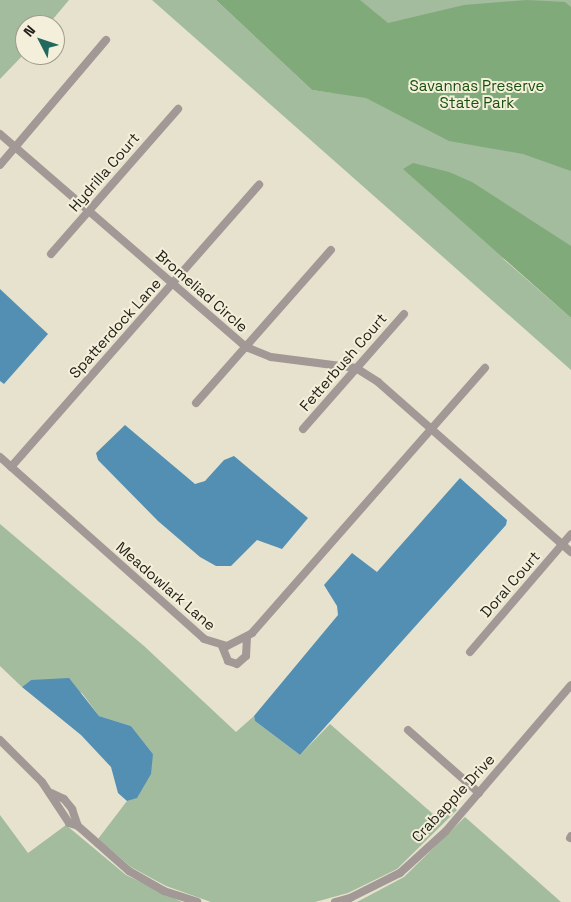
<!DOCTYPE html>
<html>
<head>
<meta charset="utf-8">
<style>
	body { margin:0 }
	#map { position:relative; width:571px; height:902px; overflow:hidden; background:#e6e2cd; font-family:"Space Grotesk",sans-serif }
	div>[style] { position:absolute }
	.green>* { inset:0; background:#a2bc9d }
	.forest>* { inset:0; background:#81aa7a }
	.water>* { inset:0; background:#538fb3 }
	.minor>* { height:8px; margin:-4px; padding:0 4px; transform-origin:4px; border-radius:4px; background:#a29895 }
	span { translate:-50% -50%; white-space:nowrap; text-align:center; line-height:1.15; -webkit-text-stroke:4px #f3efda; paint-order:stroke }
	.park-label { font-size:15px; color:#18500d }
	.street-label { font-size:15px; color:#1f1d16 }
	.north { position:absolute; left:15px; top:15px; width:50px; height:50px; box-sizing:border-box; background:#f3efda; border:1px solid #9e9b8c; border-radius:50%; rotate:311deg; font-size:14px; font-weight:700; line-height:20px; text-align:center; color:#1f1d16 }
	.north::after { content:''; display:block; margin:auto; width:18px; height:22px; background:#21685e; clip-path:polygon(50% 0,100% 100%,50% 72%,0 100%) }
</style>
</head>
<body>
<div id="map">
	<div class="green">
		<div style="clip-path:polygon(0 0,69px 0,48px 25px,25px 25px,25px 53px,0 79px)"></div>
		<div style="clip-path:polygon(152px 0,216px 0,312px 90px,334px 93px,229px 0,571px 0,571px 301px,501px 257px,571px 318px,571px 370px)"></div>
		<div style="clip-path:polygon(0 524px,144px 646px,236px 732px,254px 716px,255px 721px,300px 755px,330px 724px,441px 821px,455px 807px,457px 810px,397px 869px,348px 893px,315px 902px,211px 902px,166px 886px,131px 867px,98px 839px,127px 801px,137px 797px,153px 754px,131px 726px,99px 716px,82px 693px,31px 680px,22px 687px,0 666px)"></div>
		<div style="clip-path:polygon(0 815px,28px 853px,66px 825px,126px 875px,182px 902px,0 902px)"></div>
		<div style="clip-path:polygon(465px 817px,561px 902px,357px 902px,404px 877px)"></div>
	</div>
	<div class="forest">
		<div style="clip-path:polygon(216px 0,360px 0,388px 23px,464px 5px,527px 0,565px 2px,571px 7px,571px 171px,523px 154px,449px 141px,366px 98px,312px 90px)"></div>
		<div style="clip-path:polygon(413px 163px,449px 172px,472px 182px,571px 246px,571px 318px,403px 169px)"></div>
	</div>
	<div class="water">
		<div style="clip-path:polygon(0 289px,48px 334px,4px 384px,0 381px)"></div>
		<div style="clip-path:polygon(125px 425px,195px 484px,205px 481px,224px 460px,234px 456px,308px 518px,282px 549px,257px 540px,231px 566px,216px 566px,200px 557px,158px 521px,98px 460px,96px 453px)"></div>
		<div style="clip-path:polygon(460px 478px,507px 520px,506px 525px,300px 755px,255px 721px,254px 716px,338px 615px,337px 606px,324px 585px,352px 553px,377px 572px)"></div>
		<div style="clip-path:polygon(69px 678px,99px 716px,131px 726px,153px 754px,151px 774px,137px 798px,127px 801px,118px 793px,111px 767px,81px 735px,22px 687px,31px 680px)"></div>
	</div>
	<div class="minor">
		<div style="left:0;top:134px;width:325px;rotate:40.9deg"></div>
		<div style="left:246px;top:347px;width:27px;rotate:22deg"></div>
		<div style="left:271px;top:357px;width:86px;rotate:7.4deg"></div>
		<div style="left:356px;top:368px;width:26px;rotate:32deg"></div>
		<div style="left:378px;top:382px;width:257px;rotate:41.4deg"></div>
		<div style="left:0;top:165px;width:164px;rotate:-49.7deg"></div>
		<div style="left:51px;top:254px;width:193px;rotate:-48.8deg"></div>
		<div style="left:196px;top:403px;width:204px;rotate:-48.6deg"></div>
		<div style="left:303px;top:429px;width:153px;rotate:-48.7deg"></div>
		<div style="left:0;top:457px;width:273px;rotate:41.7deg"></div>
		<div style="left:204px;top:639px;width:24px;rotate:17deg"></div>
		<div style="left:227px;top:646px;width:28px;rotate:-27deg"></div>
		<div style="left:252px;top:633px;width:353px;rotate:-48.7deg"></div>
		<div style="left:11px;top:467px;width:376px;rotate:-48.7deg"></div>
		<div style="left:222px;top:646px;width:16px;rotate:68deg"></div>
		<div style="left:228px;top:661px;width:9px;rotate:18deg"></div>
		<div style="left:237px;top:664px;width:12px;rotate:-42deg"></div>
		<div style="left:246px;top:656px;width:19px;rotate:-87deg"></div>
		<div style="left:470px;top:652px;width:155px;rotate:-49.4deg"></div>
		<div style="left:408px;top:730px;width:95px;rotate:41.6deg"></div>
		<div style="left:0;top:740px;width:59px;rotate:45deg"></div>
		<div style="left:42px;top:782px;width:49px;rotate:56.6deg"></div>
		<div style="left:69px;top:823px;width:9px;rotate:18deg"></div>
		<div style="left:78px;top:826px;width:68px;rotate:41.4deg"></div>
		<div style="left:129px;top:871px;width:40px;rotate:29.7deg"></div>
		<div style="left:164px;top:891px;width:35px;rotate:18deg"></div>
		<div style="left:51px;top:793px;width:14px;rotate:25deg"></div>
		<div style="left:64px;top:799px;width:13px;rotate:51deg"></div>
		<div style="left:72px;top:809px;width:18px;rotate:71deg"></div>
		<div style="left:570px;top:838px;width:2px;rotate:-63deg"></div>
		<div style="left:335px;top:902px;width:16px;rotate:-15deg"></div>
		<div style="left:350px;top:898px;width:56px;rotate:-26.6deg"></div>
		<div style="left:400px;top:873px;width:62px;rotate:-42.4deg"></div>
		<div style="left:446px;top:831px;width:192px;rotate:-49.4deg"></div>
	</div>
	<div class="park-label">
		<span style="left:477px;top:94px">Savannas Preserve<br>State Park</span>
	</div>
	<div class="street-label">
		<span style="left:104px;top:172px;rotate:-49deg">Hydrilla Court</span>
		<span style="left:202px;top:291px;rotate:41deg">Bromeliad Circle</span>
		<span style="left:115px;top:328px;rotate:-48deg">Spatterdock Lane</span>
		<span style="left:343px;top:362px;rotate:-49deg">Fetterbush Court</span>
		<span style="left:510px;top:584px;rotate:-49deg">Doral Court</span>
		<span style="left:166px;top:586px;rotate:41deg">Meadowlark Lane</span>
		<span style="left:453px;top:798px;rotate:-47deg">Crabapple Drive</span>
	</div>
	<div class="north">N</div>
</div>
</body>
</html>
